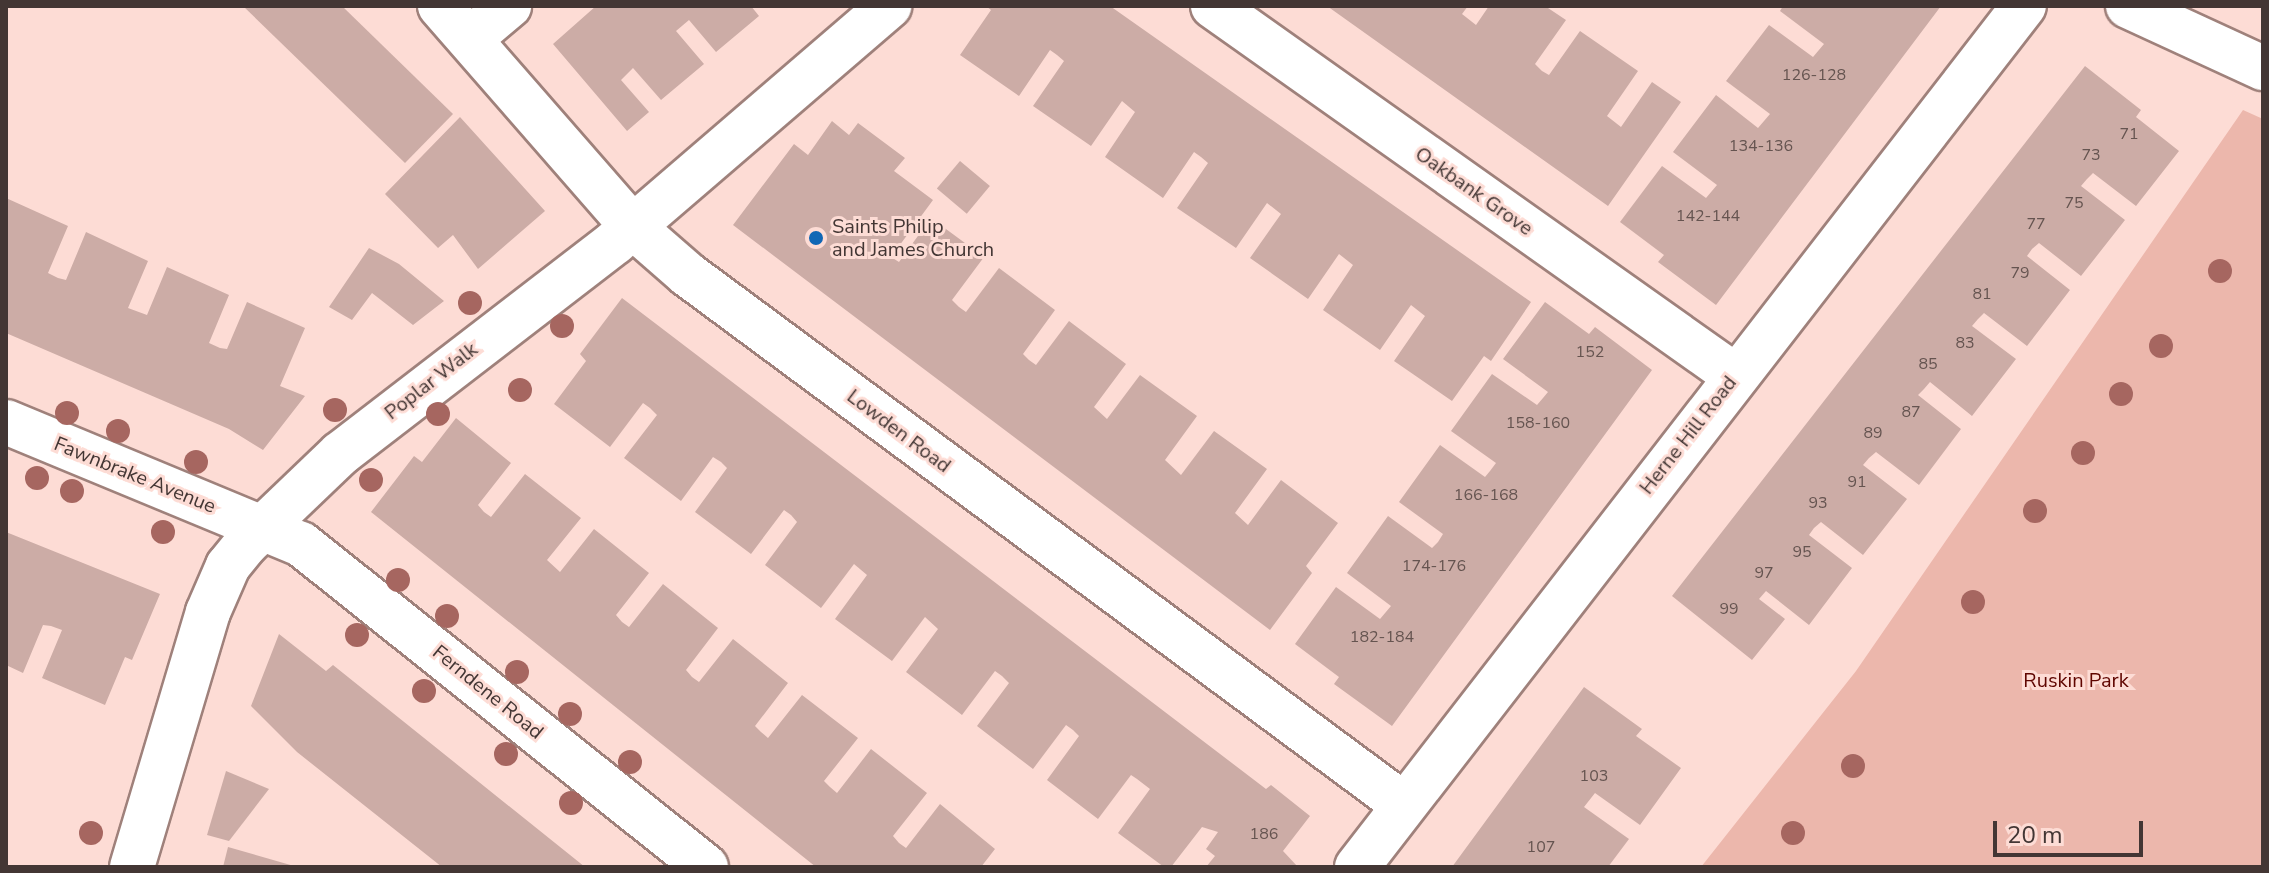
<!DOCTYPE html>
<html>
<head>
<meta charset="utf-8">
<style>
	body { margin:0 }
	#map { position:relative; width:2269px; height:873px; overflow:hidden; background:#fddcd5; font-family:"Nunito Sans",sans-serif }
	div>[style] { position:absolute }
	.green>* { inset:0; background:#ecb7ac }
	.building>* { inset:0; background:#ccaca6; transform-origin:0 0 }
	.roads { filter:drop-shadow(2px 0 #9f817b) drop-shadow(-2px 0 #9f817b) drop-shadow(0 2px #9f817b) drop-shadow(0 -2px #9f817b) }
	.minor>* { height:44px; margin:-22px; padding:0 22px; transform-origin:22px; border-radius:22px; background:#fff }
	.tertiary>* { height:44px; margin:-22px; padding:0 22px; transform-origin:22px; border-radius:22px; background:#fff }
	.trees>* { width:24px; height:24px; margin:-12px; border-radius:50%; background:#a66660 }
	.dots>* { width:22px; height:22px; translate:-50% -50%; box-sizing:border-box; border:4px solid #fddcd5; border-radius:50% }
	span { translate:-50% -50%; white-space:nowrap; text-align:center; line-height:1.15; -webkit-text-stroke:6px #fddcd5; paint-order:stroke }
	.number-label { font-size:16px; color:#655450 }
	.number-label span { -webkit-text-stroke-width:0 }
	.street-label { font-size:20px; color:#433634 }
	.poi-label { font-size:20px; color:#433634 }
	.left { translate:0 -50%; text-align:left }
	.park-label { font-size:20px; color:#5f0500 }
	.frame { position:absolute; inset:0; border:8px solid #433634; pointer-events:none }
	.scale { position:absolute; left:1993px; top:821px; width:150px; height:36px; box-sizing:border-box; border:4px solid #433634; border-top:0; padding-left:10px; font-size:24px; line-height:28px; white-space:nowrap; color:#433634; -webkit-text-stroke:6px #fddcd5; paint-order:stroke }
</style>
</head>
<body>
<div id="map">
	<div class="green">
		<div style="clip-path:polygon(2243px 110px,2263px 119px,2263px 867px,1701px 867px,1856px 671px)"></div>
	</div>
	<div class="building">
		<div style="clip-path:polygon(243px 6px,342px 6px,453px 114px,405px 163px)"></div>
		<div style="clip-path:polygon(596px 6px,751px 6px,759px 16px,716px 52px,689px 20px,676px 31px,704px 64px,661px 100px,633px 68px,621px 80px,649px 112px,627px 131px,553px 44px)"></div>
		<div style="clip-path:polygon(986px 6px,1110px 6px,1531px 302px,1491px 361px,1484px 356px,1452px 401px,1394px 361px,1425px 316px,1411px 305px,1380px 350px,1323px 310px,1353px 265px,1339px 254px,1308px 299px,1250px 258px,1281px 214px,1267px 203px,1236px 248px,1177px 208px,1208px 163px,1201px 157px,1194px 152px,1163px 198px,1105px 157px,1135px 112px,1122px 101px,1091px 146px,1033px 106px,1064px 61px,1057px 55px,1050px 50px,1019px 96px,960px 55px,991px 10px)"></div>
		<div style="clip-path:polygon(1327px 6px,1468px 6px,1462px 14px,1476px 25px,1489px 6px,1545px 6px,1566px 20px,1535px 64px,1542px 71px,1549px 75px,1580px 31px,1638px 71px,1607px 116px,1621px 127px,1652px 82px,1681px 102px,1608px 206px)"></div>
		<div style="clip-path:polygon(1783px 6px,1941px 6px,1716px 305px,1658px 262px,1664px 255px,1620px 222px,1662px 166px,1706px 198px,1717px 185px,1673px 152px,1716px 95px,1758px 128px,1770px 114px,1726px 81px,1769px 25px,1813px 57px,1824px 44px,1780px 11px)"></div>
		<div style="clip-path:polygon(2085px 66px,2141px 110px,2136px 117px,2179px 151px,2136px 206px,2093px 173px,2087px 179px,2081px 186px,2125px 220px,2081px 276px,2039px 243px,2032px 249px,2027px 256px,2070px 290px,2027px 346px,1984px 313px,1978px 319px,1972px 326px,2016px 359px,1972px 416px,1930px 382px,1924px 389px,1918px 395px,1961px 429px,1919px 485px,1876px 452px,1869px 458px,1863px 465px,1907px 499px,1863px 555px,1821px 522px,1814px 528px,1809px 535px,1852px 568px,1809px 625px,1766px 591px,1759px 599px,1785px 619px,1752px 660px,1672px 596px)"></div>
		<div style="clip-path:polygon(460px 117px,545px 211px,478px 269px,453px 235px,438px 248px,385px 194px)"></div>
		<div style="clip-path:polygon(832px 121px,849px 135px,858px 123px,905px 158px,894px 171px,933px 200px,891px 257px,899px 262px,931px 218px,984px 257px,952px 300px,959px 307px,966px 312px,999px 268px,1055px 310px,1023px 354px,1029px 360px,1036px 365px,1069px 321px,1126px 364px,1094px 407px,1107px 419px,1140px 375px,1197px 416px,1165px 460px,1181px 475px,1214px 431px,1267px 469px,1235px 513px,1248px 525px,1281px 480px,1338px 523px,1306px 566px,1312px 573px,1270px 630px,733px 225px,794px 144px,808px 155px)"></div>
		<div style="left:960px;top:161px;width:39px;height:36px;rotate:40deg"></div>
		<div style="clip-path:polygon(6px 198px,68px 226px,48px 273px,58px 278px,66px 280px,86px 232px,148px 261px,128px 308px,147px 315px,167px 267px,229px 295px,209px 343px,220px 348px,227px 349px,247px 302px,305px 328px,280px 386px,305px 396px,263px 450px,229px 429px,6px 333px)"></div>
		<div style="clip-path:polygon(369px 248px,399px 264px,444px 301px,413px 325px,372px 293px,352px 320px,329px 307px)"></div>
		<div style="clip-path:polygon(622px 298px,1266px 789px,1271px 785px,1310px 816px,1283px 851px,1298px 867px,1206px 867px,1215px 856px,1206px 849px,1218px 832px,1202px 827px,1171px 867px,1164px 867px,1118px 833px,1150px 789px,1137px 779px,1131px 775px,1098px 819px,1047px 780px,1079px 736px,1073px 730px,1066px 725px,1033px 769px,977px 726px,1009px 683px,1002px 676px,995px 671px,962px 715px,906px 672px,938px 629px,925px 617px,892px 661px,835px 619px,867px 575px,854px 564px,821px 608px,765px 565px,797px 522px,791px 515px,784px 510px,751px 554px,695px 512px,727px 468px,721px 462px,713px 457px,681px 501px,624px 458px,657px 415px,650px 408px,643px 403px,610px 447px,554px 404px,586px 361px,580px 354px)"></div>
		<div style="clip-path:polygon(1545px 302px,1589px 334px,1595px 327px,1652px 370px,1392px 726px,1334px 684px,1339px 677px,1295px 644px,1336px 587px,1380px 619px,1391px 606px,1347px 573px,1388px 516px,1432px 548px,1438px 542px,1443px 534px,1399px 502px,1440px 445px,1485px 477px,1490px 471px,1496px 463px,1451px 431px,1492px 374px,1537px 405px,1543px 398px,1548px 392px,1503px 359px)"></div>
		<div style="clip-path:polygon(456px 418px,511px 463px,478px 505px,484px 512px,491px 517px,525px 474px,581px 518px,547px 560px,560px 572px,594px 529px,649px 573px,616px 615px,622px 622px,629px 627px,663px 584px,718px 628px,686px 670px,692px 677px,699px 682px,733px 639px,788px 683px,755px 726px,761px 732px,768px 738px,802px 695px,858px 738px,824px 781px,830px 787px,837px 793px,871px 749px,927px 793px,893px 836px,899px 843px,906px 848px,940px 804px,995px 849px,981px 867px,816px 867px,371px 512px,414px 456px,422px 462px)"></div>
		<div style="clip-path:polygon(6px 532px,160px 594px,132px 660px,125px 657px,105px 705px,42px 678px,62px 630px,51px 626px,43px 625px,23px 673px,6px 665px)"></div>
		<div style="clip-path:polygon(279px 634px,326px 671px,333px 665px,585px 867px,442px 867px,297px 752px,251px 706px)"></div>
		<div style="clip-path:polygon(1584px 687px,1642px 729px,1636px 736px,1681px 768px,1640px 825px,1595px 793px,1584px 807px,1629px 839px,1608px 867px,1452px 867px)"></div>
		<div style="clip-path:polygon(226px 771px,269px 789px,229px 841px,207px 835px)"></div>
		<div style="clip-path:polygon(228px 847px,294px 866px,294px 867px,223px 867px)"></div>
	</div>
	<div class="roads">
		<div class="minor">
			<div style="left:440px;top:6px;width:292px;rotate:48.9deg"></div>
			<div style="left:632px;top:226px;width:73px;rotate:41.1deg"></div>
			<div style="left:687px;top:274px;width:892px;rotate:36.52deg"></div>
			<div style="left:1213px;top:6px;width:638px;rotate:35.31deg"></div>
			<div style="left:2128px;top:6px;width:149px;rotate:24.7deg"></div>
			<div style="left:471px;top:38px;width:50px;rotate:-40.1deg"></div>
			<div style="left:6px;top:422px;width:319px;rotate:22.5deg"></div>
			<div style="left:301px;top:544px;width:518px;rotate:38.57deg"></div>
			<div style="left:132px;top:867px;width:266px;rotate:-73.4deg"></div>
			<div style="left:208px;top:612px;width:50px;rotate:-66.5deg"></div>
			<div style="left:228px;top:566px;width:28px;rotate:-51deg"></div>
			<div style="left:246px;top:544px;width:130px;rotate:-43.8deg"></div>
			<div style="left:340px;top:454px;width:347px;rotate:-37.6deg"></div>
			<div style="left:615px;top:242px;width:362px;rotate:-40.7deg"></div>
		</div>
		<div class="tertiary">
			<div style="left:1357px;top:867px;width:1089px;rotate:-52.24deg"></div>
		</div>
	</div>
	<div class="trees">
		<div style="left:2220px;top:271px"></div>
		<div style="left:470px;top:303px"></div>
		<div style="left:562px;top:326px"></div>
		<div style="left:2161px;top:346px"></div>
		<div style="left:520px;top:390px"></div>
		<div style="left:2121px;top:394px"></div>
		<div style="left:335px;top:410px"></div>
		<div style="left:67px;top:413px"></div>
		<div style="left:438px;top:414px"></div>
		<div style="left:118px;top:431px"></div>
		<div style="left:2083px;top:453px"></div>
		<div style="left:196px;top:462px"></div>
		<div style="left:37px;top:478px"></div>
		<div style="left:371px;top:480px"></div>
		<div style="left:72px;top:491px"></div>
		<div style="left:2035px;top:511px"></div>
		<div style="left:163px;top:532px"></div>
		<div style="left:398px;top:580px"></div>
		<div style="left:1973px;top:602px"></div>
		<div style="left:447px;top:616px"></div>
		<div style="left:357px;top:635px"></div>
		<div style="left:517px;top:672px"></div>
		<div style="left:424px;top:691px"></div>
		<div style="left:570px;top:714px"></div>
		<div style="left:506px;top:754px"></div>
		<div style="left:630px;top:762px"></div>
		<div style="left:1853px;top:766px"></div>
		<div style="left:571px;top:803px"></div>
		<div style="left:91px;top:833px"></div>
		<div style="left:1793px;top:833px"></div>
	</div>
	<div class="dots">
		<div style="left:816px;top:238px;background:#1167b5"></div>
	</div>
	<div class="number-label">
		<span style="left:1814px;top:75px">126-128</span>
		<span style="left:2129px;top:134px">71</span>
		<span style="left:1761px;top:146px">134-136</span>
		<span style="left:2091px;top:155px">73</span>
		<span style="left:2074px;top:203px">75</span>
		<span style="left:1708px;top:216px">142-144</span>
		<span style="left:2036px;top:224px">77</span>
		<span style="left:2020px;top:273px">79</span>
		<span style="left:1982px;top:294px">81</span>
		<span style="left:1965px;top:343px">83</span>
		<span style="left:1590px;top:352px">152</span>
		<span style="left:1928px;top:364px">85</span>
		<span style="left:1911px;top:412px">87</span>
		<span style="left:1538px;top:423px">158-160</span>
		<span style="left:1873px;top:433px">89</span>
		<span style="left:1857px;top:482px">91</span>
		<span style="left:1486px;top:495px">166-168</span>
		<span style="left:1818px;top:503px">93</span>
		<span style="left:1802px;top:552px">95</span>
		<span style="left:1434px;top:566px">174-176</span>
		<span style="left:1764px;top:573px">97</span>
		<span style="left:1729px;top:609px">99</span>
		<span style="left:1382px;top:637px">182-184</span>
		<span style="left:1594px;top:776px">103</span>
		<span style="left:1264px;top:834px">186</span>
		<span style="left:1541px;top:847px">107</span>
	</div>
	<div class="street-label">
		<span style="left:1474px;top:191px;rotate:35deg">Oakbank Grove</span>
		<span style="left:431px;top:381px;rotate:-38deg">Poplar Walk</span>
		<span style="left:899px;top:431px;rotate:37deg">Lowden Road</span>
		<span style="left:1688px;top:435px;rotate:-52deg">Herne Hill Road</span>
		<span style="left:135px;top:475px;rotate:22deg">Fawnbrake Avenue</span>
		<span style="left:488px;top:692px;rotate:39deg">Ferndene Road</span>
	</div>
	<div class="poi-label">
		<span class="left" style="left:832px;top:238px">Saints Philip<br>and James Church</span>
	</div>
	<div class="park-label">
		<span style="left:2076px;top:680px">Ruskin Park</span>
	</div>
	<div class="frame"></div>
	<div class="scale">20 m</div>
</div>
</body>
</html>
